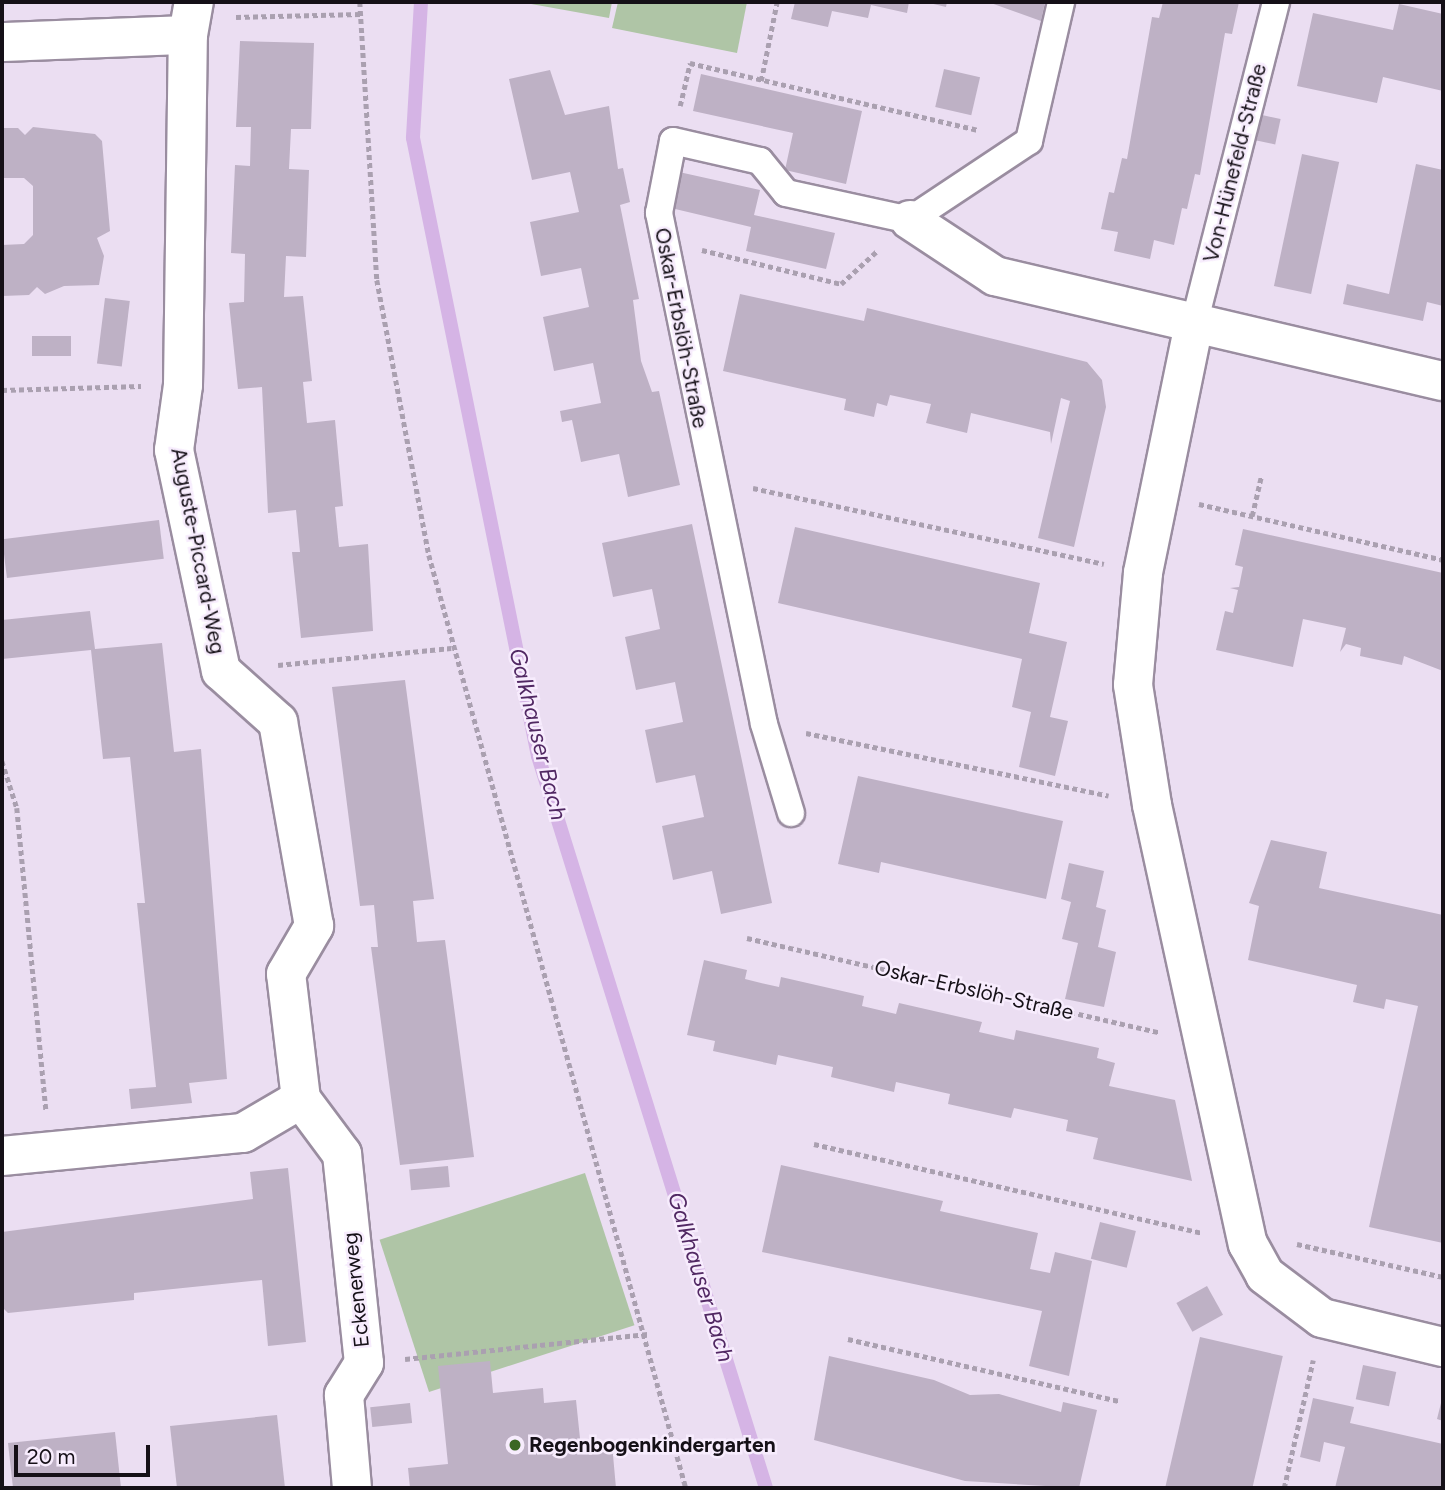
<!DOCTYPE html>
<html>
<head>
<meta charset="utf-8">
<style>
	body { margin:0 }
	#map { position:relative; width:1445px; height:1490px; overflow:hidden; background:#ebdef2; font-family:Figtree,sans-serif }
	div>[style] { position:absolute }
	.green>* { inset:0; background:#afc5a6; transform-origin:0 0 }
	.stream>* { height:14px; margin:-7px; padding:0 7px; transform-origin:7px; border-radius:7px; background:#d5b4e5 }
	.building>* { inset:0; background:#beb1c5; transform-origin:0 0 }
	.path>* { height:4.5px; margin-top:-2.25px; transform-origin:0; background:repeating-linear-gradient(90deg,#aaa0b0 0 5px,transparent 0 8.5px) }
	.roads { filter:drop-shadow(2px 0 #9a8da0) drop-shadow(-2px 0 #9a8da0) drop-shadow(0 2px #9a8da0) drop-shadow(0 -2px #9a8da0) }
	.lane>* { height:26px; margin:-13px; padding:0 13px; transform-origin:13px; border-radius:13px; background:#fff }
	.street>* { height:38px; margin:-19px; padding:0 19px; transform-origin:19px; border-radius:19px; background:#fff }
	.dots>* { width:19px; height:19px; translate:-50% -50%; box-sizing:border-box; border:4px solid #f7ecfd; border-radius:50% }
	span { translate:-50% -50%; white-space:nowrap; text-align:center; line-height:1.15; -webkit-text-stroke:5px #f7ecfd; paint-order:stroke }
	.street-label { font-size:21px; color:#151017 }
	.poi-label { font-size:21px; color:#151017; font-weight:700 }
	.left { translate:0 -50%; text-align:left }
	.water-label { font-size:23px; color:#512863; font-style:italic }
	.frame { position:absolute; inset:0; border:4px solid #151017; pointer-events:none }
	.scale { position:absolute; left:14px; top:1445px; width:136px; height:32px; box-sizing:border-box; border:4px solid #151017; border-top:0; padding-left:9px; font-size:21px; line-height:24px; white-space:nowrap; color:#151017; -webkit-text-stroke:5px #f7ecfd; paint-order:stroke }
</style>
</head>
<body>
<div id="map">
	<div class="green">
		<div style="clip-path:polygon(520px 2px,612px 2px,609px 18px)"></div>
		<div style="clip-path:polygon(618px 2px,747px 2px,737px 53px,612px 28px)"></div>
		<div style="left:585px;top:1173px;width:160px;height:216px;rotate:72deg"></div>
	</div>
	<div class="stream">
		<div style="left:421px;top:2px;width:136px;rotate:93.4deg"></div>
		<div style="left:413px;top:138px;width:631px;rotate:78.57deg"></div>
		<div style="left:538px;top:756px;width:767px;rotate:72.7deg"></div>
	</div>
	<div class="building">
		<div style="clip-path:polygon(795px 2px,909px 2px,907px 13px,871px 5px,868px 18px,832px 11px,828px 27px,791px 19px)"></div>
		<div style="clip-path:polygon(925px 2px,947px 2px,946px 7px)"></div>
		<div style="clip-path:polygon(988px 2px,1045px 2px,1041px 21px)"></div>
		<div style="clip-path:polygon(1163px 2px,1239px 2px,1232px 34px,1225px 33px,1200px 175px,1195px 174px,1187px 209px,1182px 208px,1174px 245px,1154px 240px,1150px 259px,1114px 251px,1118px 232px,1101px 229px,1109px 192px,1114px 193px,1122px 158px,1127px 159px,1152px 17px,1159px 18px)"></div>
		<div style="clip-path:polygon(1399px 4px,1443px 14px,1443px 91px,1383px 77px,1377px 103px,1297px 86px,1313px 13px,1393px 30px)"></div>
		<div style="clip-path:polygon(240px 41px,314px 43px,311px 129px,291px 129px,289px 169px,309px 170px,306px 257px,286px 256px,284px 297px,303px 296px,312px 381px,303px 382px,307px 423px,335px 420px,343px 506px,335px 507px,339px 547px,368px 544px,373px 631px,301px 638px,292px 552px,300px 552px,296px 510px,268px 513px,262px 387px,238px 389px,229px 303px,244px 302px,245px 254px,231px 253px,235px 165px,250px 166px,251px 127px,236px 127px)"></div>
		<div style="left:944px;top:69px;width:37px;height:39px;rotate:13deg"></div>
		<div style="clip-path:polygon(550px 70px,565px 115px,609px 106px,618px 169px,623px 168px,630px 202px,620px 205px,639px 299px,633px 300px,641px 361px,652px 392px,659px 391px,680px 485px,628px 497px,619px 454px,581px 462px,572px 420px,562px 422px,560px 411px,601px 403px,593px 363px,554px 371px,543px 317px,589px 307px,581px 268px,541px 276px,530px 222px,579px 212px,570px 172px,532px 180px,509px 79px)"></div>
		<div style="clip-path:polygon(701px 74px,862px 111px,846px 184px,785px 170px,793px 133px,693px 111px)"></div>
		<div style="left:1262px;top:115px;width:19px;height:26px;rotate:12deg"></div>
		<div style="clip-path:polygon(33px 127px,95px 134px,102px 141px,110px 231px,97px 238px,104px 256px,99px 285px,64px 286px,45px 294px,37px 287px,29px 295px,2px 296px,2px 245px,24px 244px,33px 235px,33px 186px,24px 178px,2px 178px,2px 128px,18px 128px,25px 135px)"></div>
		<div style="left:1302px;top:154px;width:38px;height:135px;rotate:12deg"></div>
		<div style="clip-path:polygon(1416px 164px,1443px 170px,1443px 306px,1427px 302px,1423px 321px,1343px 304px,1347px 284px,1389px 294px)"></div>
		<div style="clip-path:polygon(679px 172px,760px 190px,754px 215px,835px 233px,826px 269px,746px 251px,751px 227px,671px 208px)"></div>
		<div style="clip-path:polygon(740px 294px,864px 321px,867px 308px,1087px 362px,1102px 380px,1106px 407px,1074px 547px,1038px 538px,1070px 401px,1061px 398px,1051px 444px,1050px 432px,971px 413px,967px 433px,926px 423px,931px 404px,890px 395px,887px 406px,877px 403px,874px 417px,844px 410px,846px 399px,723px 371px)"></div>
		<div style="left:105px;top:298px;width:25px;height:66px;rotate:7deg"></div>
		<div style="left:32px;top:336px;width:39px;height:20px"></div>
		<div style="left:159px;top:520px;width:39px;height:158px;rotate:83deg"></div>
		<div style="clip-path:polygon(692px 524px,772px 903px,721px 914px,712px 871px,673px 880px,662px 826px,704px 817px,695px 775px,656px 783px,645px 730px,683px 722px,675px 682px,636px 690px,625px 637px,660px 629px,652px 589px,613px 597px,602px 543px)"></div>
		<div style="clip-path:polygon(795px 527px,1040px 583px,1029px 633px,1067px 642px,1050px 717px,1068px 721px,1055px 776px,1019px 767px,1031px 712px,1012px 707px,1022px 659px,778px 603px)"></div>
		<div style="clip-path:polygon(1243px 529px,1443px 573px,1443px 671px,1404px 656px,1402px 665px,1360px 656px,1361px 648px,1346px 644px,1340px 652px,1346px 628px,1303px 619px,1293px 667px,1216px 650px,1225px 611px,1233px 613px,1238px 590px,1230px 588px,1239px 587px,1243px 567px,1235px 565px)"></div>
		<div style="clip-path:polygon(90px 611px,95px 649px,162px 643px,174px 752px,201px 749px,227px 1079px,189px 1083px,192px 1103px,131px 1109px,129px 1089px,156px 1087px,137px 903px,145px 903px,130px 757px,103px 759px,91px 650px,2px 659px,2px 620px)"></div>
		<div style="clip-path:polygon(405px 680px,434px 899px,413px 901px,417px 942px,445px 940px,474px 1157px,400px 1165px,371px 947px,378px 947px,374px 905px,360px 906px,332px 687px)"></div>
		<div style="clip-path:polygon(858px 776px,1063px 821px,1046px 899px,881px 862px,879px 873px,838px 864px)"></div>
		<div style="clip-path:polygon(1271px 840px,1327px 852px,1319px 888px,1443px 915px,1443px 1243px,1369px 1227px,1418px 1006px,1386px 999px,1384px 1009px,1353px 1002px,1357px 985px,1248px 960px,1259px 906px,1249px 903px)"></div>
		<div style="clip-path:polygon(1069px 863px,1104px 871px,1096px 907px,1106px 910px,1098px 947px,1116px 952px,1104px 1007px,1065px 999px,1078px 943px,1062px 939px,1071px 902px,1061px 899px)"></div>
		<div style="clip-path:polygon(704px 960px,747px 970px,745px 979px,761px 983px,779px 987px,781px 977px,864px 996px,862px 1006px,896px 1014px,899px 1003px,982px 1022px,979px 1032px,1014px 1040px,1016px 1030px,1099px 1048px,1097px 1058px,1115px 1063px,1109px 1086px,1175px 1100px,1192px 1181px,1093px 1159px,1098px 1138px,1066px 1131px,1068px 1120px,1014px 1108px,1011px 1118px,948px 1104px,950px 1094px,896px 1082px,894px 1092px,831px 1077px,833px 1067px,778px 1055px,776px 1065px,713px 1051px,715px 1041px,687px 1035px)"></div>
		<div style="clip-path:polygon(781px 1165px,943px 1201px,940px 1211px,1038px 1233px,1030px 1269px,1050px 1273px,1055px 1252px,1092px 1261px,1069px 1376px,1029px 1366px,1042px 1311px,762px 1252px)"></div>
		<div style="left:448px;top:1166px;width:21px;height:39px;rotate:85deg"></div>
		<div style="clip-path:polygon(288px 1168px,306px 1342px,268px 1346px,262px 1280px,134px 1293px,134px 1300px,8px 1313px,2px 1307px,2px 1232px,253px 1199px,250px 1172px)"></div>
		<div style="left:1100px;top:1222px;width:37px;height:38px;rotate:14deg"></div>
		<div style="left:1207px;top:1286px;width:33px;height:35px;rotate:61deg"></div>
		<div style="left:1200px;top:1337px;width:85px;height:155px;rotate:13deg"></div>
		<div style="clip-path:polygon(829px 1356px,934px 1380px,970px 1395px,999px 1394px,1061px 1412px,1063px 1402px,1097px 1410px,1079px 1488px,965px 1481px,814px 1440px)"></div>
		<div style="clip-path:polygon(490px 1361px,493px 1393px,543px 1388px,544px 1403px,576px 1400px,581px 1448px,612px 1444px,616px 1488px,410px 1488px,408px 1468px,448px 1464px,438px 1366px)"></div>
		<div style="left:1363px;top:1365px;width:34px;height:35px;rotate:12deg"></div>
		<div style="clip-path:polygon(1443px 1395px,1443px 1421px,1437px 1419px)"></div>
		<div style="clip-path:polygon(1313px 1398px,1354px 1407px,1350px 1423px,1443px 1444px,1443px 1488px,1335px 1488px,1345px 1447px,1324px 1442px,1320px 1462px,1300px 1457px)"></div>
		<div style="left:410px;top:1403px;width:20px;height:40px;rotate:84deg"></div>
		<div style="clip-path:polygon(277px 1415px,285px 1488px,177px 1488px,170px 1426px)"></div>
		<div style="clip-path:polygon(115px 1432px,121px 1488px,13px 1488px,8px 1443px)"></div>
	</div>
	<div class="path">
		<div style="left:360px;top:2px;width:279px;rotate:86.5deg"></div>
		<div style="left:377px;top:280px;width:280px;rotate:79.3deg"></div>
		<div style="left:429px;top:555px;width:968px;rotate:74.6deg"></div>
		<div style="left:236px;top:17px;width:125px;rotate:-1.4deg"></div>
		<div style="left:761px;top:81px;width:81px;rotate:-78.6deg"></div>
		<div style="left:680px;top:106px;width:44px;rotate:-76.9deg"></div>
		<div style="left:690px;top:63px;width:297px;rotate:13.1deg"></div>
		<div style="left:702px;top:250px;width:143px;rotate:13.7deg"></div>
		<div style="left:841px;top:284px;width:49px;rotate:-42.5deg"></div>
		<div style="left:2px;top:390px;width:139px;rotate:-1.6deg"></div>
		<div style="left:753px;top:488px;width:359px;rotate:12.2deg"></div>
		<div style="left:1199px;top:504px;width:250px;rotate:12.9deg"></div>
		<div style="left:1252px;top:516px;width:40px;rotate:-77deg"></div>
		<div style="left:278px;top:665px;width:174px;rotate:-5.6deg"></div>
		<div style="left:806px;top:733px;width:309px;rotate:11.7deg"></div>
		<div style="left:2px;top:761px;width:49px;rotate:72.3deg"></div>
		<div style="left:17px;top:808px;width:303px;rotate:84.5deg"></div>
		<div style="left:747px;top:938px;width:423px;rotate:12.9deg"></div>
		<div style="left:814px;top:1144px;width:398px;rotate:12.9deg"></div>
		<div style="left:1297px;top:1244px;width:150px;rotate:12.7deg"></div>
		<div style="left:848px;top:1339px;width:278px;rotate:12.9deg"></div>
		<div style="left:405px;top:1359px;width:244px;rotate:-5.9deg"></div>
		<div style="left:1284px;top:1488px;width:131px;rotate:-77.2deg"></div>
	</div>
	<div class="roads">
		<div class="lane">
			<div style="left:1194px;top:324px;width:332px;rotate:-75.7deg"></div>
			<div style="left:791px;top:813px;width:93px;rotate:-106.9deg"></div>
			<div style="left:764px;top:724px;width:522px;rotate:-101.61deg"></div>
			<div style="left:659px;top:213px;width:73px;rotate:-79deg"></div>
			<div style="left:673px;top:141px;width:89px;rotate:12.9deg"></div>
			<div style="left:760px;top:161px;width:41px;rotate:50.9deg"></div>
			<div style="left:786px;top:193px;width:127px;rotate:12.3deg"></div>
			<div style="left:910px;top:220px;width:143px;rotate:-33.6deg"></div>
			<div style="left:1029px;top:141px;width:143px;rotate:-77deg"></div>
		</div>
		<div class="street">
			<div style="left:2px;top:42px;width:186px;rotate:-2.2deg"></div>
			<div style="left:910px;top:220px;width:102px;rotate:33.4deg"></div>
			<div style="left:995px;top:276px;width:460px;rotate:13.2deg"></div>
			<div style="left:1194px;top:324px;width:254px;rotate:101.6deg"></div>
			<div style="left:1143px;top:573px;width:112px;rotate:95.1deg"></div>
			<div style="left:1133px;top:685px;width:121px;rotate:81deg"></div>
			<div style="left:1152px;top:805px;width:449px;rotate:77.7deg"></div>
			<div style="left:1248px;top:1244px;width:35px;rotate:61deg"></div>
			<div style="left:1265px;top:1275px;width:71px;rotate:37deg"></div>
			<div style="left:1322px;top:1318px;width:124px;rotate:13.5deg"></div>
			<div style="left:301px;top:1099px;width:69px;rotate:53.3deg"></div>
			<div style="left:342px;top:1154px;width:210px;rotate:84deg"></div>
			<div style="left:364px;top:1363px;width:38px;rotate:122deg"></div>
			<div style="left:344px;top:1395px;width:93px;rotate:85.1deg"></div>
			<div style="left:2px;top:1156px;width:242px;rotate:-5.5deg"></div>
			<div style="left:243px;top:1133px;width:67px;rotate:-30.4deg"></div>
			<div style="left:301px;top:1099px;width:126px;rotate:-96.8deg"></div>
			<div style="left:286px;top:974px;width:56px;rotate:-59.7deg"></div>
			<div style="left:314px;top:926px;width:207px;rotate:-100deg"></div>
			<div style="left:278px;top:722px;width:76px;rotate:-138.2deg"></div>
			<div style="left:221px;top:671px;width:226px;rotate:-102deg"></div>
			<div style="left:174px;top:450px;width:66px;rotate:-82.1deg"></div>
			<div style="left:183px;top:385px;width:350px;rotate:-89.2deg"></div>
			<div style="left:188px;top:35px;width:34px;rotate:-80deg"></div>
		</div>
	</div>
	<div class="dots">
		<div style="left:515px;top:1445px;background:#3b6724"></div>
	</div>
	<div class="street-label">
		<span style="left:1235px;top:163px;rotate:-76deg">Von-Hünefeld-Straße</span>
		<span style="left:681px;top:328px;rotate:79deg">Oskar-Erbslöh-Straße</span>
		<span style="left:198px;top:551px;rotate:79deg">Auguste-Piccard-Weg</span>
		<span style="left:974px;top:990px;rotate:13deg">Oskar-Erbslöh-Straße</span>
		<span style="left:356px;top:1290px;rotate:-96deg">Eckenerweg</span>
	</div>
	<div class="poi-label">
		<span class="left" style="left:529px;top:1445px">Regenbogenkindergarten</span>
	</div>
	<div class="water-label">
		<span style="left:538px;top:734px;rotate:76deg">Galkhauser Bach</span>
		<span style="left:701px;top:1277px;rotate:73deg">Galkhauser Bach</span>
	</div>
	<div class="frame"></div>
	<div class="scale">20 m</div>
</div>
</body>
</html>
